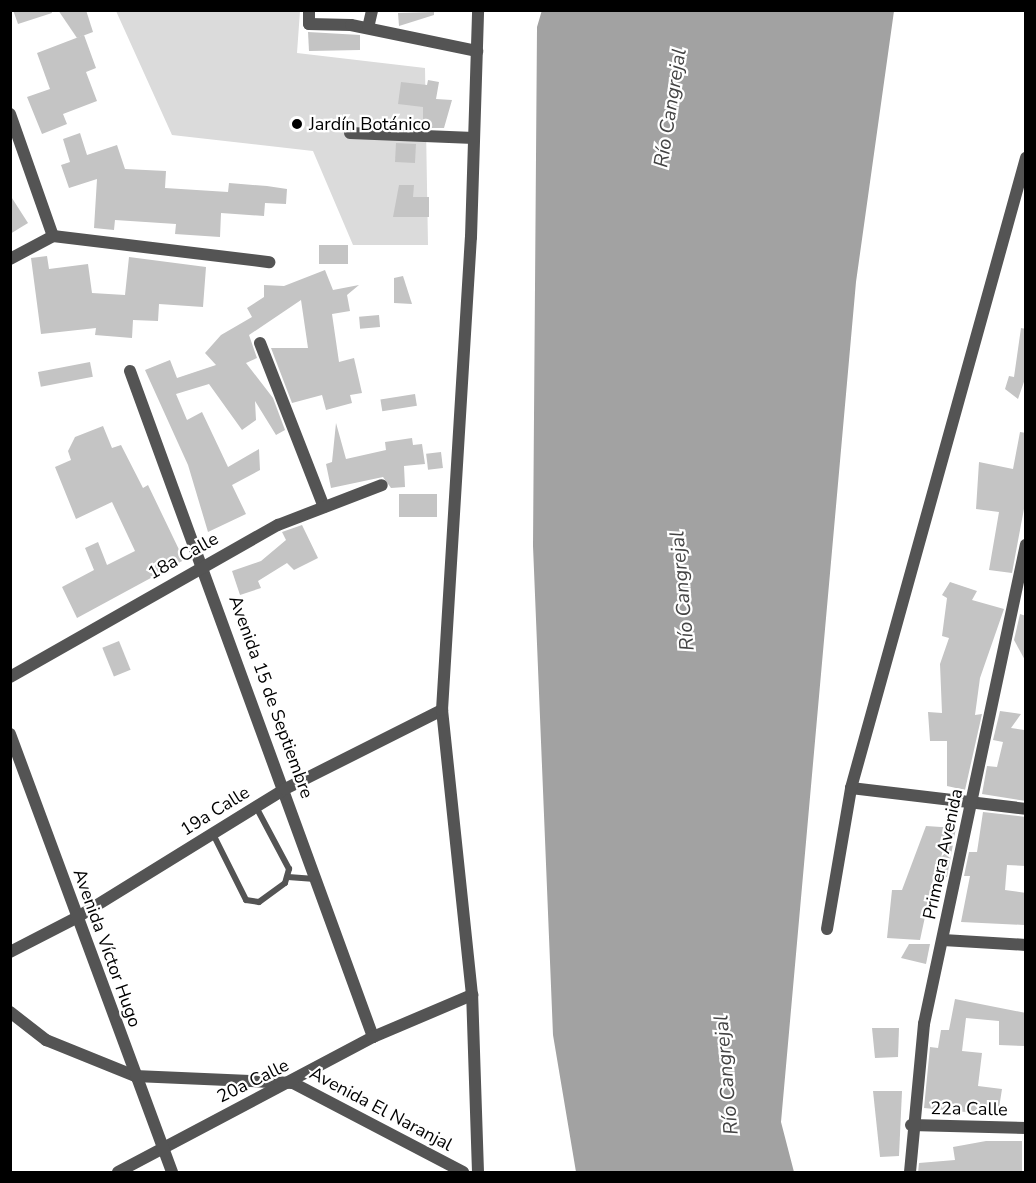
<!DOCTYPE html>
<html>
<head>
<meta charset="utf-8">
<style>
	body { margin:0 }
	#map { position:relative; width:1036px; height:1183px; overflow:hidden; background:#fff; font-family:"Nunito Sans",sans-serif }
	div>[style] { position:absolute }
	.green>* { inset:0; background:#dbdbdb }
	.water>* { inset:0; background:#a2a2a2 }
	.building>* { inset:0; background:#c4c4c4; transform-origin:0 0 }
	.service>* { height:6px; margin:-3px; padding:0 3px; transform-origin:3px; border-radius:3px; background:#545454 }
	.minor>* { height:12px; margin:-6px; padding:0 6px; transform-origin:6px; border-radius:6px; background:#545454 }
	.tertiary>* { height:12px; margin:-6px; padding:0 6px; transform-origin:6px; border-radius:6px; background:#545454 }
	.dots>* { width:16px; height:16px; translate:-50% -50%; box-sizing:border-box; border:3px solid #fff; border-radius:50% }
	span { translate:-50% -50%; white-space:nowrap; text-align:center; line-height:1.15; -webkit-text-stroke:4.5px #fff; paint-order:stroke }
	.poi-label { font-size:18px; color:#000 }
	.left { translate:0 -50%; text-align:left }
	.street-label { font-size:18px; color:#000 }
	.water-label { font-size:20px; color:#434343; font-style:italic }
	.frame { position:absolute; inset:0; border:12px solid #000; pointer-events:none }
</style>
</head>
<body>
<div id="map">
	<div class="green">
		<div style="clip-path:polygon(116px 11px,300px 11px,297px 53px,425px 68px,428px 245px,353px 245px,313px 151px,172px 135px)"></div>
	</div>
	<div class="water">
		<div style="clip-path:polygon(542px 10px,894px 11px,856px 282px,781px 1122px,794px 1172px,576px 1172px,553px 1035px,533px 546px,537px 27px)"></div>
	</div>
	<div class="building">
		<div style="clip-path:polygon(13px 10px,51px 10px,52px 13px,18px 24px)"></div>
		<div style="clip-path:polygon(58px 10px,86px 10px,93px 32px,77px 38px)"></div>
		<div style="clip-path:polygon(434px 12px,434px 15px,399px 26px,398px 13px)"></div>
		<div style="clip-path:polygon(308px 32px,360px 35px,360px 50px,309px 51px)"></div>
		<div style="clip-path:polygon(84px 35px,96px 68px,86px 72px,97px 101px,63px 114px,67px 124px,42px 134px,27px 97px,50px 89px,37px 53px)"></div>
		<div style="clip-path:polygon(428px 80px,439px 82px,436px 99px,452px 100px,444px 128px,423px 128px,423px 107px,398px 104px,401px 82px,427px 85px)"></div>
		<div style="clip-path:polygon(80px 133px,87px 155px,117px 145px,125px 169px,166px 171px,165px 188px,228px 192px,229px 183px,267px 186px,287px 189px,286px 204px,265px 203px,264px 216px,221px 213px,220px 237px,175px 234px,176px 224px,115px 220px,114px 230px,94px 228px,97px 179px,69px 188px,61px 165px,70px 162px,63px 139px)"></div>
		<div style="left:396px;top:143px;width:20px;height:19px;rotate:3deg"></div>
		<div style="clip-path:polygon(399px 185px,414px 185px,413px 197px,429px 197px,429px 217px,393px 217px)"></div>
		<div style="clip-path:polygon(10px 195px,28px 223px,10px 234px)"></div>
		<div style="left:319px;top:245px;width:29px;height:19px"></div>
		<div style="clip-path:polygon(47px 256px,49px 269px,88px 264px,92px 293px,125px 295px,129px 257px,206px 267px,203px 307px,159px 304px,158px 321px,133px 320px,132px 338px,95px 335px,96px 328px,41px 334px,31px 258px)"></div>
		<div style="clip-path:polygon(325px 270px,333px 290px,359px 285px,347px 295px,350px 311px,332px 314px,339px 362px,354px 358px,362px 393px,350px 395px,352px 403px,326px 410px,322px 395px,292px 403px,271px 348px,308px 348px,301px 300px,249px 335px,257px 358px,246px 363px,273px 398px,285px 430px,276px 435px,255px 401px,256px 420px,242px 430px,209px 384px,176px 394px,187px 420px,202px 412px,228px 467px,259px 449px,260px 470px,232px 485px,246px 514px,208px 532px,188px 465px,145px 370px,170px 360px,177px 378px,216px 365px,205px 353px,221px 335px,252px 317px,247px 308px,264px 297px,264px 285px,284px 286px)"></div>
		<div style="clip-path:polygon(403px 276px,412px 304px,394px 303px,394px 278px)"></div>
		<div style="left:379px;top:315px;width:12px;height:20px;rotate:85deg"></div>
		<div style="clip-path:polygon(1021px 328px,1026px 329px,1026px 376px,1018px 399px,1005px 389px,1009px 376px,1014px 377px)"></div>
		<div style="left:90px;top:362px;width:15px;height:53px;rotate:79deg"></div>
		<div style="left:415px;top:394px;width:12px;height:35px;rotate:81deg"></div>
		<div style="clip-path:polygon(336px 423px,346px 459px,386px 450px,385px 442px,412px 438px,413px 445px,422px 444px,425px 464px,404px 466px,405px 487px,391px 488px,383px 477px,331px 488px,326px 464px,332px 462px)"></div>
		<div style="clip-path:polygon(103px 426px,112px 448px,121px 445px,143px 488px,148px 485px,184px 560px,77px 618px,62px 587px,94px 570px,85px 548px,98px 542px,107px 565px,135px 551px,112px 502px,76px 519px,55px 467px,71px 460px,68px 451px,75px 437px)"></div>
		<div style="clip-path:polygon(1020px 432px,1026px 433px,1026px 498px,1012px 573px,989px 570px,999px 512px,976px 509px,979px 462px,1013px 469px)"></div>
		<div style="left:441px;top:452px;width:16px;height:15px;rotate:83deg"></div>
		<div style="left:399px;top:494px;width:38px;height:23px"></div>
		<div style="clip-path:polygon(302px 525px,318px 558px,294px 570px,287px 563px,258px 581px,261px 588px,240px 595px,232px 571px,261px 561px,286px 540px,282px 532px)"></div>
		<div style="clip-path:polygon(950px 582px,977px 591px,972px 600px,1004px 609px,980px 678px,975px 715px,982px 714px,965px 790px,947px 786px,947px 741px,930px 741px,928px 712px,942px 713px,940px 664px,949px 638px,942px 636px,947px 598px,942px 595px)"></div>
		<div style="clip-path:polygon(1020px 614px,1026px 616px,1026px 662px,1014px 640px)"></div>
		<div style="left:119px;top:641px;width:31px;height:18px;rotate:68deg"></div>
		<div style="clip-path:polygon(1000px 711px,1021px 714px,1011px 728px,1024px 730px,1026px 801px,982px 794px,987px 766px,997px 767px,1003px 742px,993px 740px)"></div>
		<div style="clip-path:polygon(983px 812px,1026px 817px,1026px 866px,1007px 865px,1005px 890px,1026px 893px,1024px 925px,961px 922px,970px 876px,964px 876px,969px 852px,977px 852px)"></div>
		<div style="clip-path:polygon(926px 826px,956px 828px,947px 877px,934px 875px,920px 940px,887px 938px,892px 890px,902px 890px)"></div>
		<div style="clip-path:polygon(909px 944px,930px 944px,926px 964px,901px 958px)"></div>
		<div style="clip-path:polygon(955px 999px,1026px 1013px,1026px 1046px,999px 1045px,999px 1021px,966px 1018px,962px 1051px,982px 1053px,978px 1086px,1002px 1089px,999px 1108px,976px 1113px,924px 1108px,930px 1047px,938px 1048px,941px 1030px,949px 1030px)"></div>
		<div style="clip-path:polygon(872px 1028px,899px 1028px,898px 1057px,875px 1058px)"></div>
		<div style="clip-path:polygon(873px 1091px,902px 1091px,899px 1156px,880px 1157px)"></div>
		<div style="clip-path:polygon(986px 1141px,1022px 1141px,1022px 1173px,918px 1173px,919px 1163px,955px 1160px,953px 1147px)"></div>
	</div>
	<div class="service">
		<div style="left:213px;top:834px;width:74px;rotate:63.4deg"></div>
		<div style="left:246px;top:900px;width:13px;rotate:9deg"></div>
		<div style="left:259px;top:902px;width:32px;rotate:-36deg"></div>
		<div style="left:285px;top:883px;width:15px;rotate:-74deg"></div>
		<div style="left:289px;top:869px;width:70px;rotate:-118deg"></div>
		<div style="left:288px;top:877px;width:27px;rotate:4deg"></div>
	</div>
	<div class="minor">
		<div style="left:309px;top:10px;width:14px;rotate:90deg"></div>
		<div style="left:309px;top:24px;width:42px;rotate:1.4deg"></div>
		<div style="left:351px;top:25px;width:129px;rotate:11.7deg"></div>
		<div style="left:368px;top:28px;width:18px;rotate:-77deg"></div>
		<div style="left:10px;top:114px;width:129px;rotate:70.6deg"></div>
		<div style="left:350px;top:133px;width:124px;rotate:2.3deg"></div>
		<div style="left:10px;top:259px;width:49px;rotate:-28.1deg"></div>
		<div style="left:53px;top:236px;width:218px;rotate:6.9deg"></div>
		<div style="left:260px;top:343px;width:176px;rotate:68.7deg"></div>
		<div style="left:130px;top:371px;width:709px;rotate:69.95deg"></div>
		<div style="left:10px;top:677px;width:308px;rotate:-29.6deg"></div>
		<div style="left:278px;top:525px;width:111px;rotate:-21deg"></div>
		<div style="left:851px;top:788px;width:176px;rotate:6.8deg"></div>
		<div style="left:827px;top:929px;width:143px;rotate:-80.3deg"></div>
		<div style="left:851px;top:788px;width:654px;rotate:-74.48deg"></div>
		<div style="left:943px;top:940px;width:83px;rotate:3.4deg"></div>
		<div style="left:10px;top:952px;width:74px;rotate:-27.3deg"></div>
		<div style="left:76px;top:918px;width:246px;rotate:-31.7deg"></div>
		<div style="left:285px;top:789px;width:176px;rotate:-26.7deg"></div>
		<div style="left:10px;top:1012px;width:46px;rotate:37.9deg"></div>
		<div style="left:46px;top:1040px;width:96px;rotate:22deg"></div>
		<div style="left:135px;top:1076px;width:158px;rotate:2.5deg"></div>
		<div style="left:293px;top:1083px;width:192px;rotate:27.6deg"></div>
		<div style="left:911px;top:1125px;width:115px;rotate:1.5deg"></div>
		<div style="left:118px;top:1172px;width:289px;rotate:-27.9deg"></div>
		<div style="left:373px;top:1037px;width:108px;rotate:-23deg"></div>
		<div style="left:478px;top:1172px;width:177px;rotate:-91.9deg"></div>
		<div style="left:472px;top:995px;width:287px;rotate:-96deg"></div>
		<div style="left:442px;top:710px;width:474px;rotate:-86.5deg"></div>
		<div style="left:471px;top:237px;width:227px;rotate:-88.2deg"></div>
		<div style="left:910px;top:1172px;width:149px;rotate:-84.6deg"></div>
		<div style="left:924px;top:1024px;width:490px;rotate:-78deg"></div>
	</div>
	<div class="tertiary">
		<div style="left:10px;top:734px;width:467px;rotate:69.7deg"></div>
	</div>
	<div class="dots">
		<div style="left:297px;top:124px;background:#000"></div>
	</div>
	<div class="poi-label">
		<span class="left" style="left:309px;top:124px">Jardín Botánico</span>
	</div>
	<div class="street-label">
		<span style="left:183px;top:556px;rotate:-29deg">18a Calle</span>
		<span style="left:271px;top:697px;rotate:70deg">Avenida 15 de Septiembre</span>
		<span style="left:215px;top:811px;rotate:-32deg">19a Calle</span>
		<span style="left:943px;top:854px;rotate:-78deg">Primera Avenida</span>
		<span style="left:107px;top:948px;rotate:70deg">Avenida Víctor Hugo</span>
		<span style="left:253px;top:1081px;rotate:-26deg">20a Calle</span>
		<span style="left:381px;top:1109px;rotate:28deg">Avenida El Naranjal</span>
		<span style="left:969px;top:1109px;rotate:1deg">22a Calle</span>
	</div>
	<div class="water-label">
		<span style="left:670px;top:108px;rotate:-81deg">Río Cangrejal</span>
		<span style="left:682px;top:591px;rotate:-95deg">Río Cangrejal</span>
		<span style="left:726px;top:1075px;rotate:-95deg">Río Cangrejal</span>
	</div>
	<div class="frame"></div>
</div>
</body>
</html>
